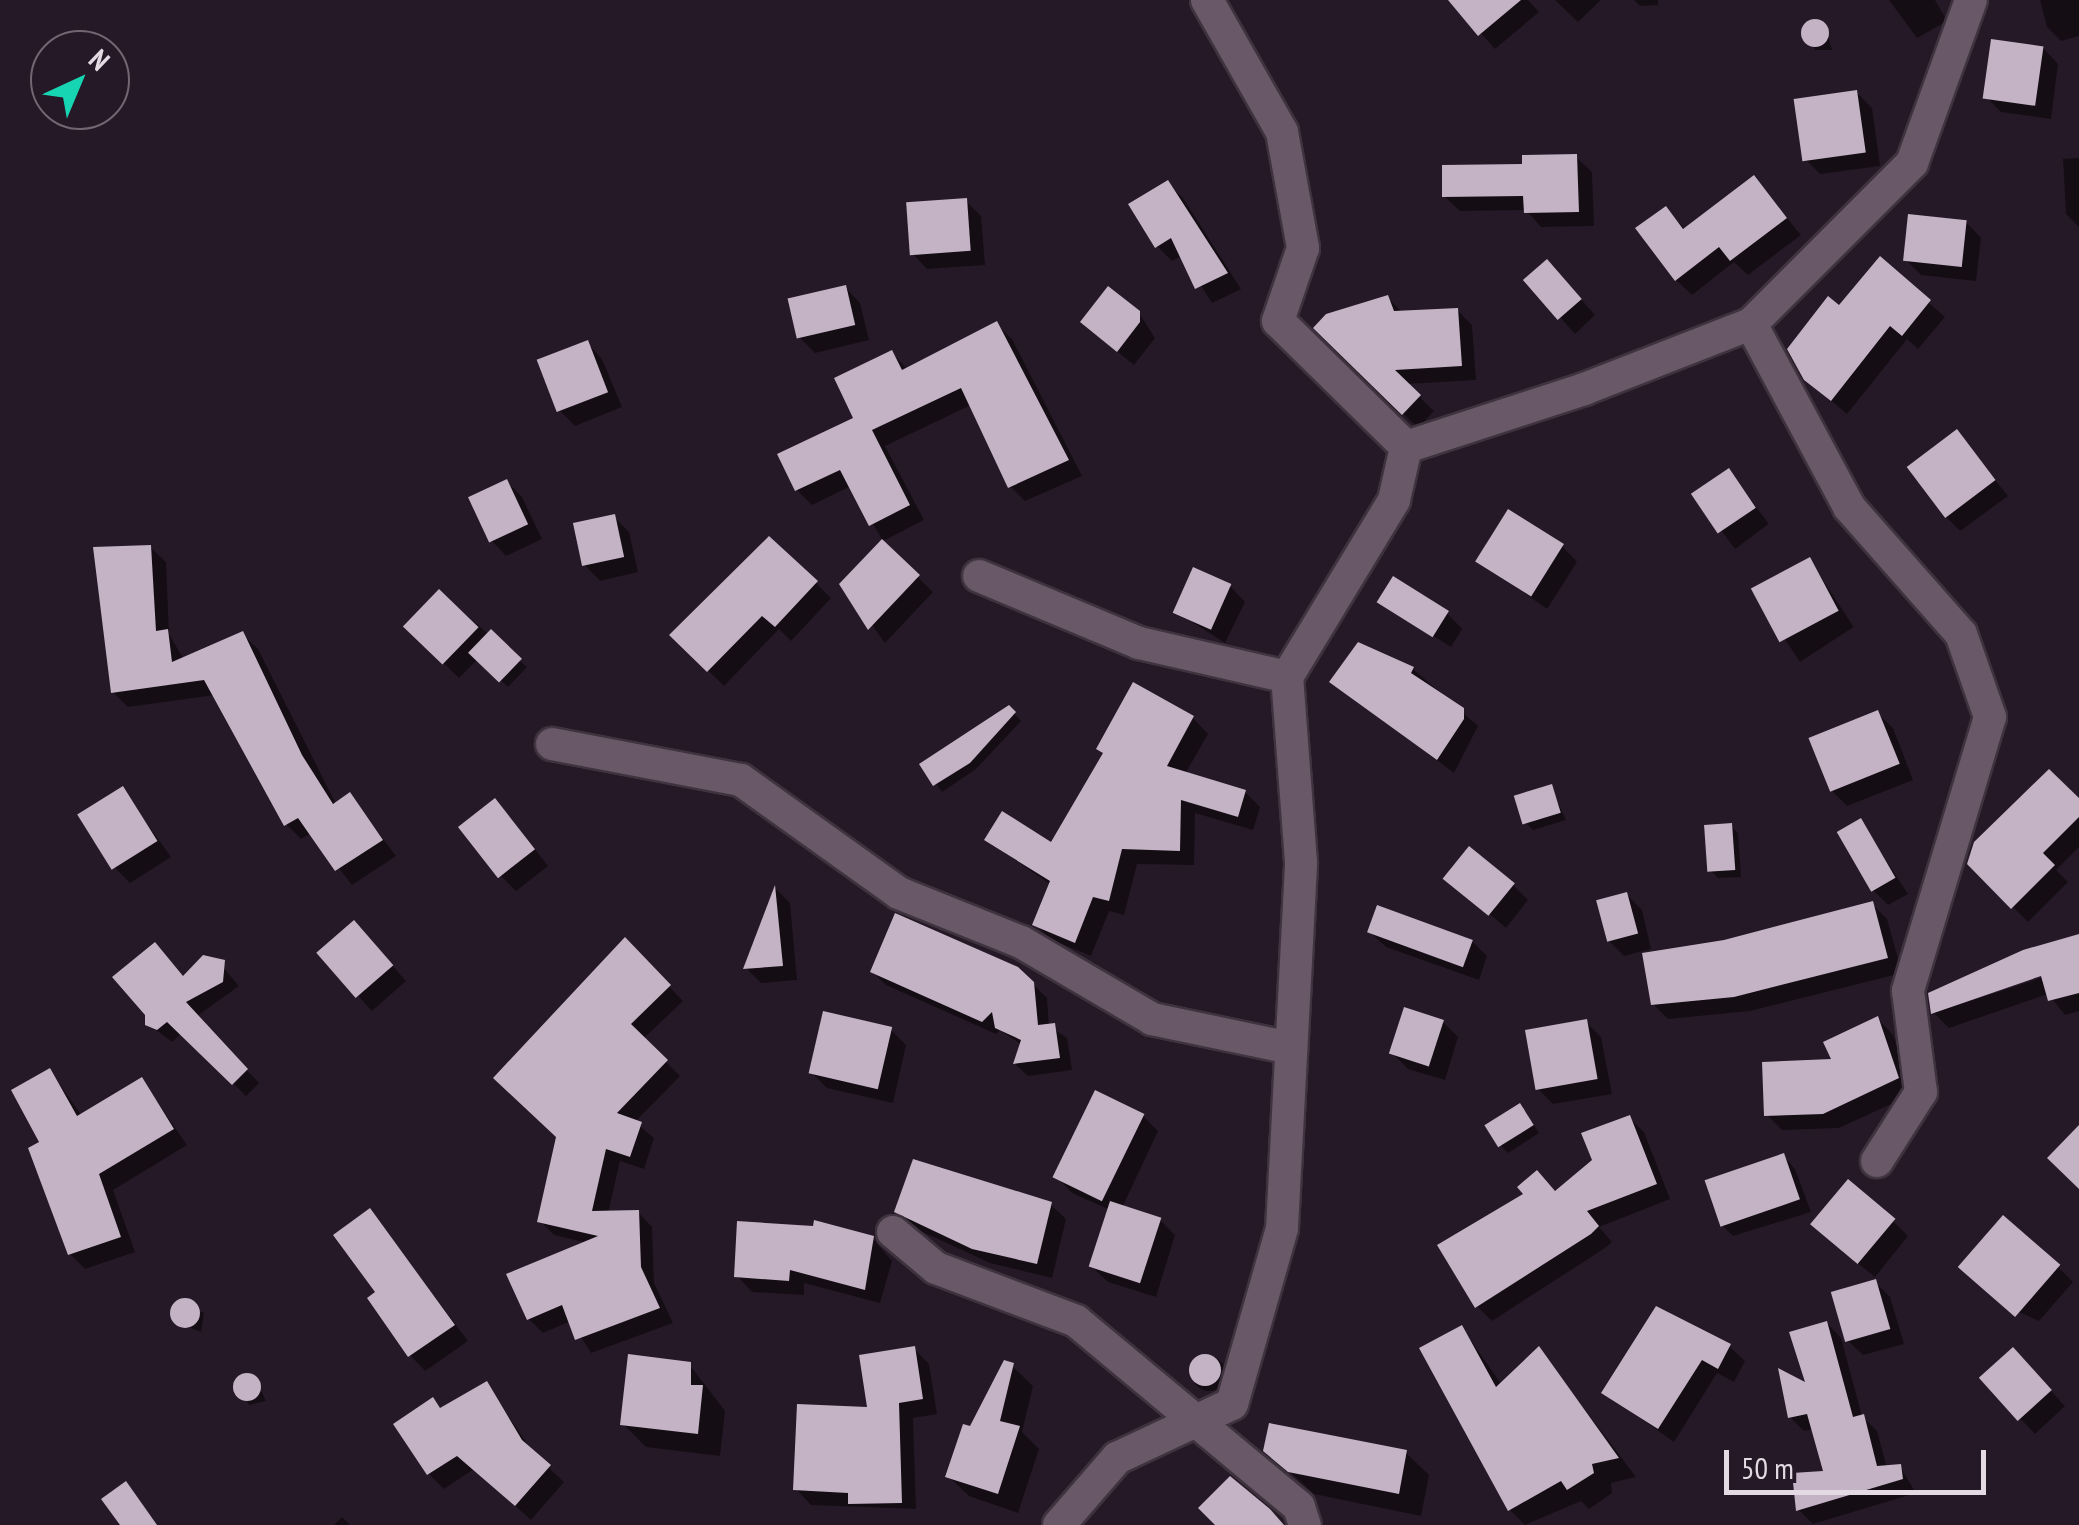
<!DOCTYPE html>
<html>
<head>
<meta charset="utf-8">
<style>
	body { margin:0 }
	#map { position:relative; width:2079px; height:1525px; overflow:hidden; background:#261927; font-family:"PT Sans Narrow",sans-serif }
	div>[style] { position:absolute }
	.shadow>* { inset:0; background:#0007; transform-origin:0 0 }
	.round { border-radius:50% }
	.building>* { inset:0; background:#c4b2c5; transform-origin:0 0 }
	.roads { filter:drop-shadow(2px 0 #3e333e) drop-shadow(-2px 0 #3e333e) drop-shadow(0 2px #3e333e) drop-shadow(0 -2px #3e333e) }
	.street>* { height:32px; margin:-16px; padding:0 16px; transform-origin:16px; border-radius:16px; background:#685868 }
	span { translate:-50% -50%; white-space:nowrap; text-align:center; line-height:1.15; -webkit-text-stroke:10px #261927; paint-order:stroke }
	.north { position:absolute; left:30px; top:30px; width:100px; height:100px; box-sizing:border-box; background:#261927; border:2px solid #726672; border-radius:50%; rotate:44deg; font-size:28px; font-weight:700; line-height:40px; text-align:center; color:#e3dae3 }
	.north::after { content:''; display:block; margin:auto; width:35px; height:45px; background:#17d5b3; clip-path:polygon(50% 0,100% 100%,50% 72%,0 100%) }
	.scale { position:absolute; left:1724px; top:1450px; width:262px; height:45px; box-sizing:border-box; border:5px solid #e3dae3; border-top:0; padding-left:12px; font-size:30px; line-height:35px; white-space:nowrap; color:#e3dae3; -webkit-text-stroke:8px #261927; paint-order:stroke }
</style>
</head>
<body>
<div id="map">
	<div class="shadow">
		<div style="clip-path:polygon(1451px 0,1528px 0,1539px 12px,1495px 49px)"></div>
		<div style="clip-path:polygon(1555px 0,1601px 0,1578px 22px)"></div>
		<div style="clip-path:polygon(1634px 0,1658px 0,1658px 5px,1640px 6px)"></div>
		<div style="clip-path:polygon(1889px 0,1935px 0,1947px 21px,1917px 38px)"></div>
		<div style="clip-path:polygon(2040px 0,2079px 0,2079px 36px,2061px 41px,2047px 27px)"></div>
		<div style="clip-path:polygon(1825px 25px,1832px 50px,1815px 50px,1807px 26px)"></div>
		<div style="clip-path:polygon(2043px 48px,2058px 64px,2051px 119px,2001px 112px,1986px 97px)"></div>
		<div style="clip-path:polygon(1856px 92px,1872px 108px,1880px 166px,1820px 174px,1805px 159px)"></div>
		<div style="clip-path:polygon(1576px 157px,1592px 172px,1594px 226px,1541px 227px,1526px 210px,1460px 211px,1444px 196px)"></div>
		<div style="clip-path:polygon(2079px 158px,2079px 227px,2066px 214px,2063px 159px)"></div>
		<div style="clip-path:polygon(1754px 179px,1801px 235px,1748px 275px,1734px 262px,1692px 295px,1676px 280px,1666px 209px,1686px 230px)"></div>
		<div style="clip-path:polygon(1167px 183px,1183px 198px,1241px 289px,1212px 303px,1182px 256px,1172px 261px,1157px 246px)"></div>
		<div style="clip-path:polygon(966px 201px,981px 216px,985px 265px,927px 269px,912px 253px)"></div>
		<div style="clip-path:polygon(1966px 222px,1981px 238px,1976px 281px,1921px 275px,1906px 260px)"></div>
		<div style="clip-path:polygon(1880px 260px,1945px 317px,1918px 349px,1907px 339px,1847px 414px,1806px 379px,1840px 309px)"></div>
		<div style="clip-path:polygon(1562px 278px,1595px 315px,1575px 334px,1527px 280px)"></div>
		<div style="clip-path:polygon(845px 287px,860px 303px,869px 340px,815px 353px,799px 337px)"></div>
		<div style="clip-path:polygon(1387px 297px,1403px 313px,1457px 310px,1472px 325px,1476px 380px,1406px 384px,1434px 411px,1418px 428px,1317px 328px)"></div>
		<div style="clip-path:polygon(1139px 313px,1155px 338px,1134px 365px,1099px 337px)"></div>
		<div style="clip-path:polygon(996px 324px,1012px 339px,1082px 476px,1025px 501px,1010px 486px,971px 405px,885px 446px,924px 520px,883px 541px,851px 486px,812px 505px,797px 490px,856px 419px,892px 353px,908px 370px)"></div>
		<div style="clip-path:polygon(587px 343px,602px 359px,622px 407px,575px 426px,560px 411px)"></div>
		<div style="clip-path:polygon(1957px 432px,2008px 496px,1960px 531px,1945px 516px)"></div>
		<div style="left:1729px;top:471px;width:66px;height:42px;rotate:53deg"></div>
		<div style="clip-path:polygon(507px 482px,522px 497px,542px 539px,506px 556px,491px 540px)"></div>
		<div style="clip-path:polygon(614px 517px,629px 532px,638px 572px,600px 581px,585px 565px)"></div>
		<div style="clip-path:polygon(882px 542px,933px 592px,885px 643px,842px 584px)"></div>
		<div style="clip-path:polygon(1562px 546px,1577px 562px,1547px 609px,1478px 560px)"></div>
		<div style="clip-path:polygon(150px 547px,166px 562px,169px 634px,184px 660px,242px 634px,258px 649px,336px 804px,350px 795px,396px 856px,352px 885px,312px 833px,301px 839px,286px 824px,215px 695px,128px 707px,113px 692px)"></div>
		<div style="left:1810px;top:560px;width:80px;height:64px;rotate:57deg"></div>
		<div style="clip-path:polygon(816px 583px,831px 598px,791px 641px,779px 629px,724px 686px,672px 635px)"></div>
		<div style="clip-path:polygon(1230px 586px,1245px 602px,1225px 643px,1175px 611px)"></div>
		<div style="clip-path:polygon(439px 592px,527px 667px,508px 687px,478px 659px,459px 678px,406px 626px)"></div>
		<div style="clip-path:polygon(1380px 602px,1447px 613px,1462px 629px,1451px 647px)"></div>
		<div style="clip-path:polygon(1413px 669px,1478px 726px,1454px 773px,1333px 682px)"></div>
		<div style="clip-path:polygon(1009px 708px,1021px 721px,976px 769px,942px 792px,922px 765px)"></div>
		<div style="clip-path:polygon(1877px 713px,1893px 728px,1913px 780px,1847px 806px,1832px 791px)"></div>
		<div style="clip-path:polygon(1193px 718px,1208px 734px,1185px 774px,1245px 792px,1260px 807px,1253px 830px,1195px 813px,1194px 865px,1137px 864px,1124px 915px,1109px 911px,1091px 956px,1050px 939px,1035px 924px,1051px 885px,987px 840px,1052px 846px)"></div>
		<div style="clip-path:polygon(1551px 787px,1566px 820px,1533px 830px,1526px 823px)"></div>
		<div style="clip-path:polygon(122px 789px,171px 857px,130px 883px,114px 867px)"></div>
		<div style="clip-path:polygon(2079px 801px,2079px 847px,2056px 870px,2068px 882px,2028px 922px,1970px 864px)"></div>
		<div style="clip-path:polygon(510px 817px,548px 866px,516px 891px,501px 876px)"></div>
		<div style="clip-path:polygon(1860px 821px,1908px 894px,1888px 905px,1873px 890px)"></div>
		<div style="clip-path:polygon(1731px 826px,1738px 833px,1741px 877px,1718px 878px,1711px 871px)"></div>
		<div style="clip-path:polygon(1447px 878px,1513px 885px,1528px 900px,1506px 928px)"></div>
		<div style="clip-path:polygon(776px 889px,790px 903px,797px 980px,761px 983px,746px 968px)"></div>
		<div style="clip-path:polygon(1626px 894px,1642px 910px,1651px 949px,1624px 956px,1608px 940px)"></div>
		<div style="clip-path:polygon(1872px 904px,1887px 919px,1902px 973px,1750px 1011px,1668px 1019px,1653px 1004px,1724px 942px)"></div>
		<div style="clip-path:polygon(896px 916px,970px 946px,1033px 984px,1047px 998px,1049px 1026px,1067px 1038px,1072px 1070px,1028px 1076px,1015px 1064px,1022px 1045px,1000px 1030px,996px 1034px,886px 985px,873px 972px)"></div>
		<div style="clip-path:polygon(1370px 932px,1472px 941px,1487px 956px,1479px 980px,1386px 947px)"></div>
		<div style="clip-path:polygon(evenodd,2079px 937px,2079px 1011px,2065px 1015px,2048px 994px,1949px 1028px,1934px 1013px,1931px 995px,2079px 937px,2052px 970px,2053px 974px,1936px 1012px,2052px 970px)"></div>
		<div style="clip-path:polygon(369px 939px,406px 981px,372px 1011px,320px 954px)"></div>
		<div style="clip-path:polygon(625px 941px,683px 1001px,643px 1039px,680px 1076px,635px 1122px,654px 1138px,644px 1169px,620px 1161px,608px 1213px,638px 1212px,652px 1227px,654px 1283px,673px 1323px,591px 1353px,571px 1321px,543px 1333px,529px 1319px,588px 1243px,554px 1235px,540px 1221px)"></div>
		<div style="clip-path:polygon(214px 957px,239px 986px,197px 1016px,259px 1083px,246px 1096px,182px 1033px,172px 1042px,148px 1024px,204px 958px)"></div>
		<div style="clip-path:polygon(1878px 1019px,1893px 1035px,1913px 1094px,1839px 1128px,1782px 1130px,1767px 1115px)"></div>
		<div style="clip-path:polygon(1443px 1022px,1458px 1037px,1445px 1080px,1408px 1069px,1393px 1054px)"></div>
		<div style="clip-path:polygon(1586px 1022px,1601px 1037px,1612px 1094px,1553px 1104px,1538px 1089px)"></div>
		<div style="clip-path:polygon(890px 1029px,906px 1045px,893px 1103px,827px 1088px,811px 1072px)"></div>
		<div style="clip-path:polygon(50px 1071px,82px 1116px,142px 1080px,187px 1145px,113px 1190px,135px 1252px,85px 1269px,70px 1254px,43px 1143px)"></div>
		<div style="clip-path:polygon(1526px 1113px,1539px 1133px,1508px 1153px,1501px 1146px)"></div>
		<div style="clip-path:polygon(1143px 1116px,1158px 1131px,1122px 1208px,1160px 1220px,1175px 1235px,1156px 1297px,1108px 1282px,1092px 1267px,1110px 1210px,1072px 1193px,1057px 1177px)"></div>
		<div style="clip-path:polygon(1629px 1118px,1644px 1132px,1670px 1199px,1599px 1227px,1612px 1242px,1605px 1248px,1492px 1321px,1477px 1306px,1556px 1193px,1595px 1160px)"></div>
		<div style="clip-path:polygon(1783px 1156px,1795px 1169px,1811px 1212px,1733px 1236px,1721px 1224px)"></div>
		<div style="clip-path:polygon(1050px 1204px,1066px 1219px,1052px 1278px,990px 1263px,912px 1227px,897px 1212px)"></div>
		<div style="clip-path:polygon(370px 1211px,468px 1341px,425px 1371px,410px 1355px,379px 1293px)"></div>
		<div style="clip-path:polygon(1893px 1221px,1908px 1236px,1875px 1277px,1829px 1240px)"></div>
		<div style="clip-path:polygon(873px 1239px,892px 1261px,880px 1303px,804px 1283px,804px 1295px,752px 1292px,737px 1276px)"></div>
		<div style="clip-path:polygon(2058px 1267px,2073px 1282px,2039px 1321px,2001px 1304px)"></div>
		<div style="clip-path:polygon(1875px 1282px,1890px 1297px,1904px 1344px,1863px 1355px,1847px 1340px)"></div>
		<div style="clip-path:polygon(178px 1302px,204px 1313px,201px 1332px,174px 1321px)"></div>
		<div style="clip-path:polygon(1827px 1323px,1841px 1338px,1862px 1416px,1877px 1431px,1887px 1468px,1900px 1467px,1916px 1493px,1813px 1524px,1799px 1510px,1826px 1473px,1814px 1429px,1804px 1431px,1790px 1417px,1809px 1387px)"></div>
		<div style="clip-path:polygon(1462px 1328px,1502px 1385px,1539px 1349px,1636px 1477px,1611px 1483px,1612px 1493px,1589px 1509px,1581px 1501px,1525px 1525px,1510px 1510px)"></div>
		<div style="clip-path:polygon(1729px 1346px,1745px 1361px,1734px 1382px,1717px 1373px,1674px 1442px,1605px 1393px)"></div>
		<div style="clip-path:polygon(914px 1349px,929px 1364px,937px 1414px,913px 1418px,916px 1509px,811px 1505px,796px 1489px,870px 1409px)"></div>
		<div class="round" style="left:1192px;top:1357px;width:34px;height:34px"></div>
		<div style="clip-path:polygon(689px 1364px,725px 1411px,720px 1456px,646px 1447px,623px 1424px)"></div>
		<div style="clip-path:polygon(1012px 1366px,1033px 1386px,1022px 1432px,1039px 1449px,1018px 1513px,969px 1496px,948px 1476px)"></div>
		<div style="clip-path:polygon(2028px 1366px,2065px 1406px,2035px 1434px,1982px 1378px)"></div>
		<div style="clip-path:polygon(254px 1376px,266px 1401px,249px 1405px,237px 1381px)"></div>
		<div style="clip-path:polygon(487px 1384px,534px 1454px,564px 1482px,531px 1520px,474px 1469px,444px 1489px,429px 1474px,433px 1401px,442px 1410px)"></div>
		<div style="clip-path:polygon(1266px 1450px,1405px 1452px,1429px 1475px,1421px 1516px,1314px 1494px)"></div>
		<div style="clip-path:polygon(342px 1517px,350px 1525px,334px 1525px)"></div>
	</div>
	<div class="building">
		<div style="clip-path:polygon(1448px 0,1521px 0,1478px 36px)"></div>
		<div class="round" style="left:1801px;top:19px;width:28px;height:28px"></div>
		<div style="left:1991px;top:39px;width:53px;height:60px;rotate:8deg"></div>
		<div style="left:1857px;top:90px;width:63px;height:64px;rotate:82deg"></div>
		<div style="clip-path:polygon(1577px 154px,1579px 212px,1524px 213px,1523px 196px,1442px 197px,1442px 165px,1522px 164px,1522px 155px)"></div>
		<div style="clip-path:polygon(1754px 175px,1787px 218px,1730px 261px,1719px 247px,1675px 281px,1635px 228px,1666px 206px,1683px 229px)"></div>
		<div style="clip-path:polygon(1168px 180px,1228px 273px,1195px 289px,1171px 238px,1155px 248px,1128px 204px)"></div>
		<div style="left:967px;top:198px;width:53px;height:61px;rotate:86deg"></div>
		<div style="left:1908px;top:214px;width:59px;height:47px;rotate:6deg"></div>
		<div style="clip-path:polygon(1880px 256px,1931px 300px,1902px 336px,1890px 326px,1831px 401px,1804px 380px,1787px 349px,1828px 296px,1839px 305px)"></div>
		<div style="left:1547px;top:259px;width:53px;height:32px;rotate:49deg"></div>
		<div style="left:846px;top:285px;width:41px;height:60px;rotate:77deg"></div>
		<div style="clip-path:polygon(1108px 286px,1140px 311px,1140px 322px,1117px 352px,1080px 322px)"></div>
		<div style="clip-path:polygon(1388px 295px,1394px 311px,1458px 308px,1462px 366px,1395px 370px,1421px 395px,1402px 415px,1313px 328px,1326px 314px)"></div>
		<div style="clip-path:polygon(997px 321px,1069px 460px,1008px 488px,961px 388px,872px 430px,910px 505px,869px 526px,840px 470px,795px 491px,777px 454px,853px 418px,834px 378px,892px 350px,902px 370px)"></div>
		<div style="left:588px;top:340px;width:56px;height:55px;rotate:69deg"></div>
		<div style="left:1957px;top:429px;width:64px;height:63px;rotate:53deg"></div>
		<div style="left:1729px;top:468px;width:48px;height:46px;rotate:56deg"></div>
		<div style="left:507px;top:479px;width:50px;height:43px;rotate:65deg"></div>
		<div style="left:1508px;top:509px;width:66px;height:62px;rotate:32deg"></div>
		<div style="left:615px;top:514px;width:44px;height:43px;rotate:78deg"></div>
		<div style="clip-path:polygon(769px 536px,818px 581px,775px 627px,762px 616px,707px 672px,669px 635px)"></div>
		<div style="clip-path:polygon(882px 539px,920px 575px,868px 630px,839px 584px)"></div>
		<div style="clip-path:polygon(151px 545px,156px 631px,168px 629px,172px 662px,243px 631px,302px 755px,333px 804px,350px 792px,383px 840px,335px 871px,298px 818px,284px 826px,204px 680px,111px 693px,93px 547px)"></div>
		<div style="left:1810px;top:557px;width:61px;height:67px;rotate:62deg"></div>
		<div style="left:1193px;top:567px;width:42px;height:50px;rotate:24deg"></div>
		<div style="left:1393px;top:576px;width:66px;height:31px;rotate:32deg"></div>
		<div style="left:439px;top:589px;width:55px;height:52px;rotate:44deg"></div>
		<div style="left:491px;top:629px;width:43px;height:33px;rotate:44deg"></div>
		<div style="clip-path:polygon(1358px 642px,1414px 667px,1411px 673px,1464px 708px,1464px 719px,1437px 760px,1329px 682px)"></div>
		<div style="clip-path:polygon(1133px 682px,1194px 716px,1167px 766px,1246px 790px,1238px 817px,1181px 800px,1180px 851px,1122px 849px,1109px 901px,1093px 897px,1075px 943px,1032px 925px,1050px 881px,984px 840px,1002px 811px,1051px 842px,1103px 753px,1096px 749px)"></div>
		<div style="clip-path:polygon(1009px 705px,1016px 712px,970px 763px,933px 786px,919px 764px)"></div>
		<div style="left:1878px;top:710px;width:58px;height:75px;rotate:68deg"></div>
		<div style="clip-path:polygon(2049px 769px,2079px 798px,2079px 817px,2043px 853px,2055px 865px,2011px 909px,1967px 864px,1974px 842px)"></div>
		<div style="left:1552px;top:784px;width:30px;height:40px;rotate:73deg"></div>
		<div style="left:123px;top:786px;width:65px;height:54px;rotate:58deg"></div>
		<div style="left:495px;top:798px;width:65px;height:47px;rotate:52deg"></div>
		<div style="left:1861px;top:818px;width:69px;height:28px;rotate:60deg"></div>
		<div style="left:1732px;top:823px;width:47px;height:28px;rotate:86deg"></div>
		<div style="left:1469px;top:846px;width:59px;height:42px;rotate:39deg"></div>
		<div style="clip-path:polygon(775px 885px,783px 966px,743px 969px)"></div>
		<div style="left:1627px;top:892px;width:43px;height:32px;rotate:75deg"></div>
		<div style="clip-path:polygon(1873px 901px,1888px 958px,1734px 997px,1651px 1005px,1642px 953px,1724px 940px)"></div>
		<div style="left:1377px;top:905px;width:102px;height:29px;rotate:20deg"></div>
		<div style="clip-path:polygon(895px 913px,1018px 967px,1034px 982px,1038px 1025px,1055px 1023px,1060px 1058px,1013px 1064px,1021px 1040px,995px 1028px,992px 1012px,982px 1022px,870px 972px)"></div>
		<div style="left:354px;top:920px;width:60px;height:50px;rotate:49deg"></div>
		<div style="clip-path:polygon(2079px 934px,2079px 993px,2048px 1001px,2041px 976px,1931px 1014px,1928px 993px,2023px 950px)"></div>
		<div style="clip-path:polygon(625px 937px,671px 985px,631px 1024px,668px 1060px,617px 1113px,642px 1122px,630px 1157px,606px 1149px,592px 1211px,639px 1210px,641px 1267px,660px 1308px,575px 1340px,562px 1305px,527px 1320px,506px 1274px,598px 1236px,537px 1222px,556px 1137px,493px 1078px)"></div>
		<div style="clip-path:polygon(155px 942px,183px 976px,203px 955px,225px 960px,223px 982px,186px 1002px,248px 1069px,232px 1085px,167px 1022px,157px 1030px,145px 1025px,145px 1015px,112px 977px)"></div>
		<div style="left:1404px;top:1007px;width:42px;height:49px;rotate:18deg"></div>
		<div style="left:823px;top:1011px;width:71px;height:64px;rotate:13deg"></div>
		<div style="clip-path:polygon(1878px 1016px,1899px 1078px,1823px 1114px,1764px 1116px,1762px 1062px,1831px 1059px,1823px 1042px)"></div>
		<div style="left:1587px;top:1019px;width:61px;height:63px;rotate:80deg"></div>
		<div style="clip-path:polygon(50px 1068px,77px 1116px,142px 1077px,174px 1129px,99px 1174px,121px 1237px,68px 1255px,28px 1148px,39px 1142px,11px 1090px)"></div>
		<div style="left:1095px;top:1090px;width:55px;height:97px;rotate:26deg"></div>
		<div style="left:1520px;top:1103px;width:26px;height:42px;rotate:58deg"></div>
		<div style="clip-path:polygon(1630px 1115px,1657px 1184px,1587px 1211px,1599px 1226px,1591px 1234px,1475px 1308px,1437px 1245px,1523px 1194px,1517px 1187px,1537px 1170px,1555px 1191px,1592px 1160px,1581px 1133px)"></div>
		<div style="clip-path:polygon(2079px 1125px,2079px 1189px,2047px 1158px)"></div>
		<div style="left:1784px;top:1153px;width:49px;height:84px;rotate:71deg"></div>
		<div style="clip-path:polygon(913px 1159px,1052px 1202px,1037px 1264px,972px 1249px,894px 1212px)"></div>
		<div style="left:1848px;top:1179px;width:62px;height:59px;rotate:40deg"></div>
		<div style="left:1110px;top:1201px;width:54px;height:69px;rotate:18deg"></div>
		<div style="clip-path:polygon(370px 1208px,455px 1325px,408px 1357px,367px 1298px,375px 1292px,333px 1235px)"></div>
		<div style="left:2003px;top:1215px;width:76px;height:69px;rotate:41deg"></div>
		<div style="clip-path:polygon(814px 1220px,874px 1236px,865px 1290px,790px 1270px,789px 1281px,734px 1277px,737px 1221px,813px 1226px)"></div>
		<div style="left:1876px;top:1279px;width:52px;height:47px;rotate:74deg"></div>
		<div class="round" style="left:170px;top:1298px;width:30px;height:30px"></div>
		<div style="clip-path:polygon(1656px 1306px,1731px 1344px,1718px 1369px,1702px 1360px,1658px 1429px,1601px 1393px)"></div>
		<div style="clip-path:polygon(1827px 1321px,1853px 1417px,1864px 1414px,1877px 1466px,1901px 1464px,1903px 1479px,1796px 1511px,1792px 1473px,1823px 1471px,1807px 1414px,1788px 1418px,1778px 1368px,1805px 1382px,1789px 1332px)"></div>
		<div style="clip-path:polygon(1462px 1325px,1496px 1387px,1539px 1346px,1619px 1458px,1592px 1464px,1594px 1473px,1567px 1490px,1561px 1481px,1508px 1511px,1419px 1348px)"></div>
		<div style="clip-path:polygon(915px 1346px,923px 1399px,899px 1403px,902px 1503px,848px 1504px,848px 1493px,793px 1490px,797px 1404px,867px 1407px,859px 1355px)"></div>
		<div style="left:2013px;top:1347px;width:58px;height:46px;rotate:48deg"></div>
		<div style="clip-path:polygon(628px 1354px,691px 1362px,691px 1385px,703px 1385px,698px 1434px,620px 1425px)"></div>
		<div class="round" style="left:1189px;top:1354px;width:32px;height:32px"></div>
		<div style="clip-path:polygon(1004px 1360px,1014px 1363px,1000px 1421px,1020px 1426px,998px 1494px,945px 1477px,963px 1424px,970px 1426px)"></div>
		<div class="round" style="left:233px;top:1373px;width:28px;height:28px"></div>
		<div style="clip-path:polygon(487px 1381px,522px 1440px,551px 1465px,515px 1506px,457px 1456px,427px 1475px,393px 1424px,433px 1397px,440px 1408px)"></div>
		<div style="clip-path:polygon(1269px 1423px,1407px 1450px,1399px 1494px,1288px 1472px,1263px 1451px)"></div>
		<div style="clip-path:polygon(1230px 1476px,1270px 1509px,1284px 1525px,1215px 1525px,1198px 1508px)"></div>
		<div style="clip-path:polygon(126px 1481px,157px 1525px,120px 1525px,101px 1499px)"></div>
	</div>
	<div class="roads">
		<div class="street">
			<div style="left:1207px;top:0;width:152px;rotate:60.4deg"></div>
			<div style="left:1282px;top:132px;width:118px;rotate:79.7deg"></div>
			<div style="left:1303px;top:248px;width:77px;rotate:108.9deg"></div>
			<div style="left:1278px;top:321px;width:180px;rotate:44.5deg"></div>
			<div style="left:1751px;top:324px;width:208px;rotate:61.8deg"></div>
			<div style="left:1849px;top:507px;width:169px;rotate:48.6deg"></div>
			<div style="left:1961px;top:634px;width:88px;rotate:70.7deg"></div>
			<div style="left:1990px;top:717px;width:286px;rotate:106.7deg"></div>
			<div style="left:1908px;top:991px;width:102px;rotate:82.7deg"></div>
			<div style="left:1921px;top:1092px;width:82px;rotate:122.5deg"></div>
			<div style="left:979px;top:576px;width:173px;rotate:22.7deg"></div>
			<div style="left:1139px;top:643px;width:152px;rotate:12.9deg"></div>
			<div style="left:552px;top:744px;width:192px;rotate:10.8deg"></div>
			<div style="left:741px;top:780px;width:194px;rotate:35.6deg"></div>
			<div style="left:899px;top:893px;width:131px;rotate:21.9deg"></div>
			<div style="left:1021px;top:942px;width:152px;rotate:30.4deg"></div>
			<div style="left:1152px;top:1019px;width:142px;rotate:11.8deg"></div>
			<div style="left:893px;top:1232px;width:56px;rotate:39.9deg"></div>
			<div style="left:936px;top:1268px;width:150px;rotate:20.7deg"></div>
			<div style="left:1076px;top:1321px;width:290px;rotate:39.8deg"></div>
			<div style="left:1299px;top:1507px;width:19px;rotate:72deg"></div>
			<div style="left:1059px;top:1525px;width:89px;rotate:-49.1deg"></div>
			<div style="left:1117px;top:1458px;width:127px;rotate:-25.2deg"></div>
			<div style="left:1232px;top:1404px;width:183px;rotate:-74.1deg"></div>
			<div style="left:1282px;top:1228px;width:366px;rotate:-87deg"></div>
			<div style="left:1301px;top:862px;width:186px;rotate:-94.3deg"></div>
			<div style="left:1287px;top:677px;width:207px;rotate:-58.8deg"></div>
			<div style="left:1394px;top:500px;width:54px;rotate:-77.2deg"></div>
			<div style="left:1406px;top:447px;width:187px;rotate:-18deg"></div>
			<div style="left:1584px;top:389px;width:179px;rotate:-21.3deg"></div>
			<div style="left:1751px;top:324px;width:228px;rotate:-45deg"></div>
			<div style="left:1912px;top:163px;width:173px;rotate:-70.1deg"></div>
		</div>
	</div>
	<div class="north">N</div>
	<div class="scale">50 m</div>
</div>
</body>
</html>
